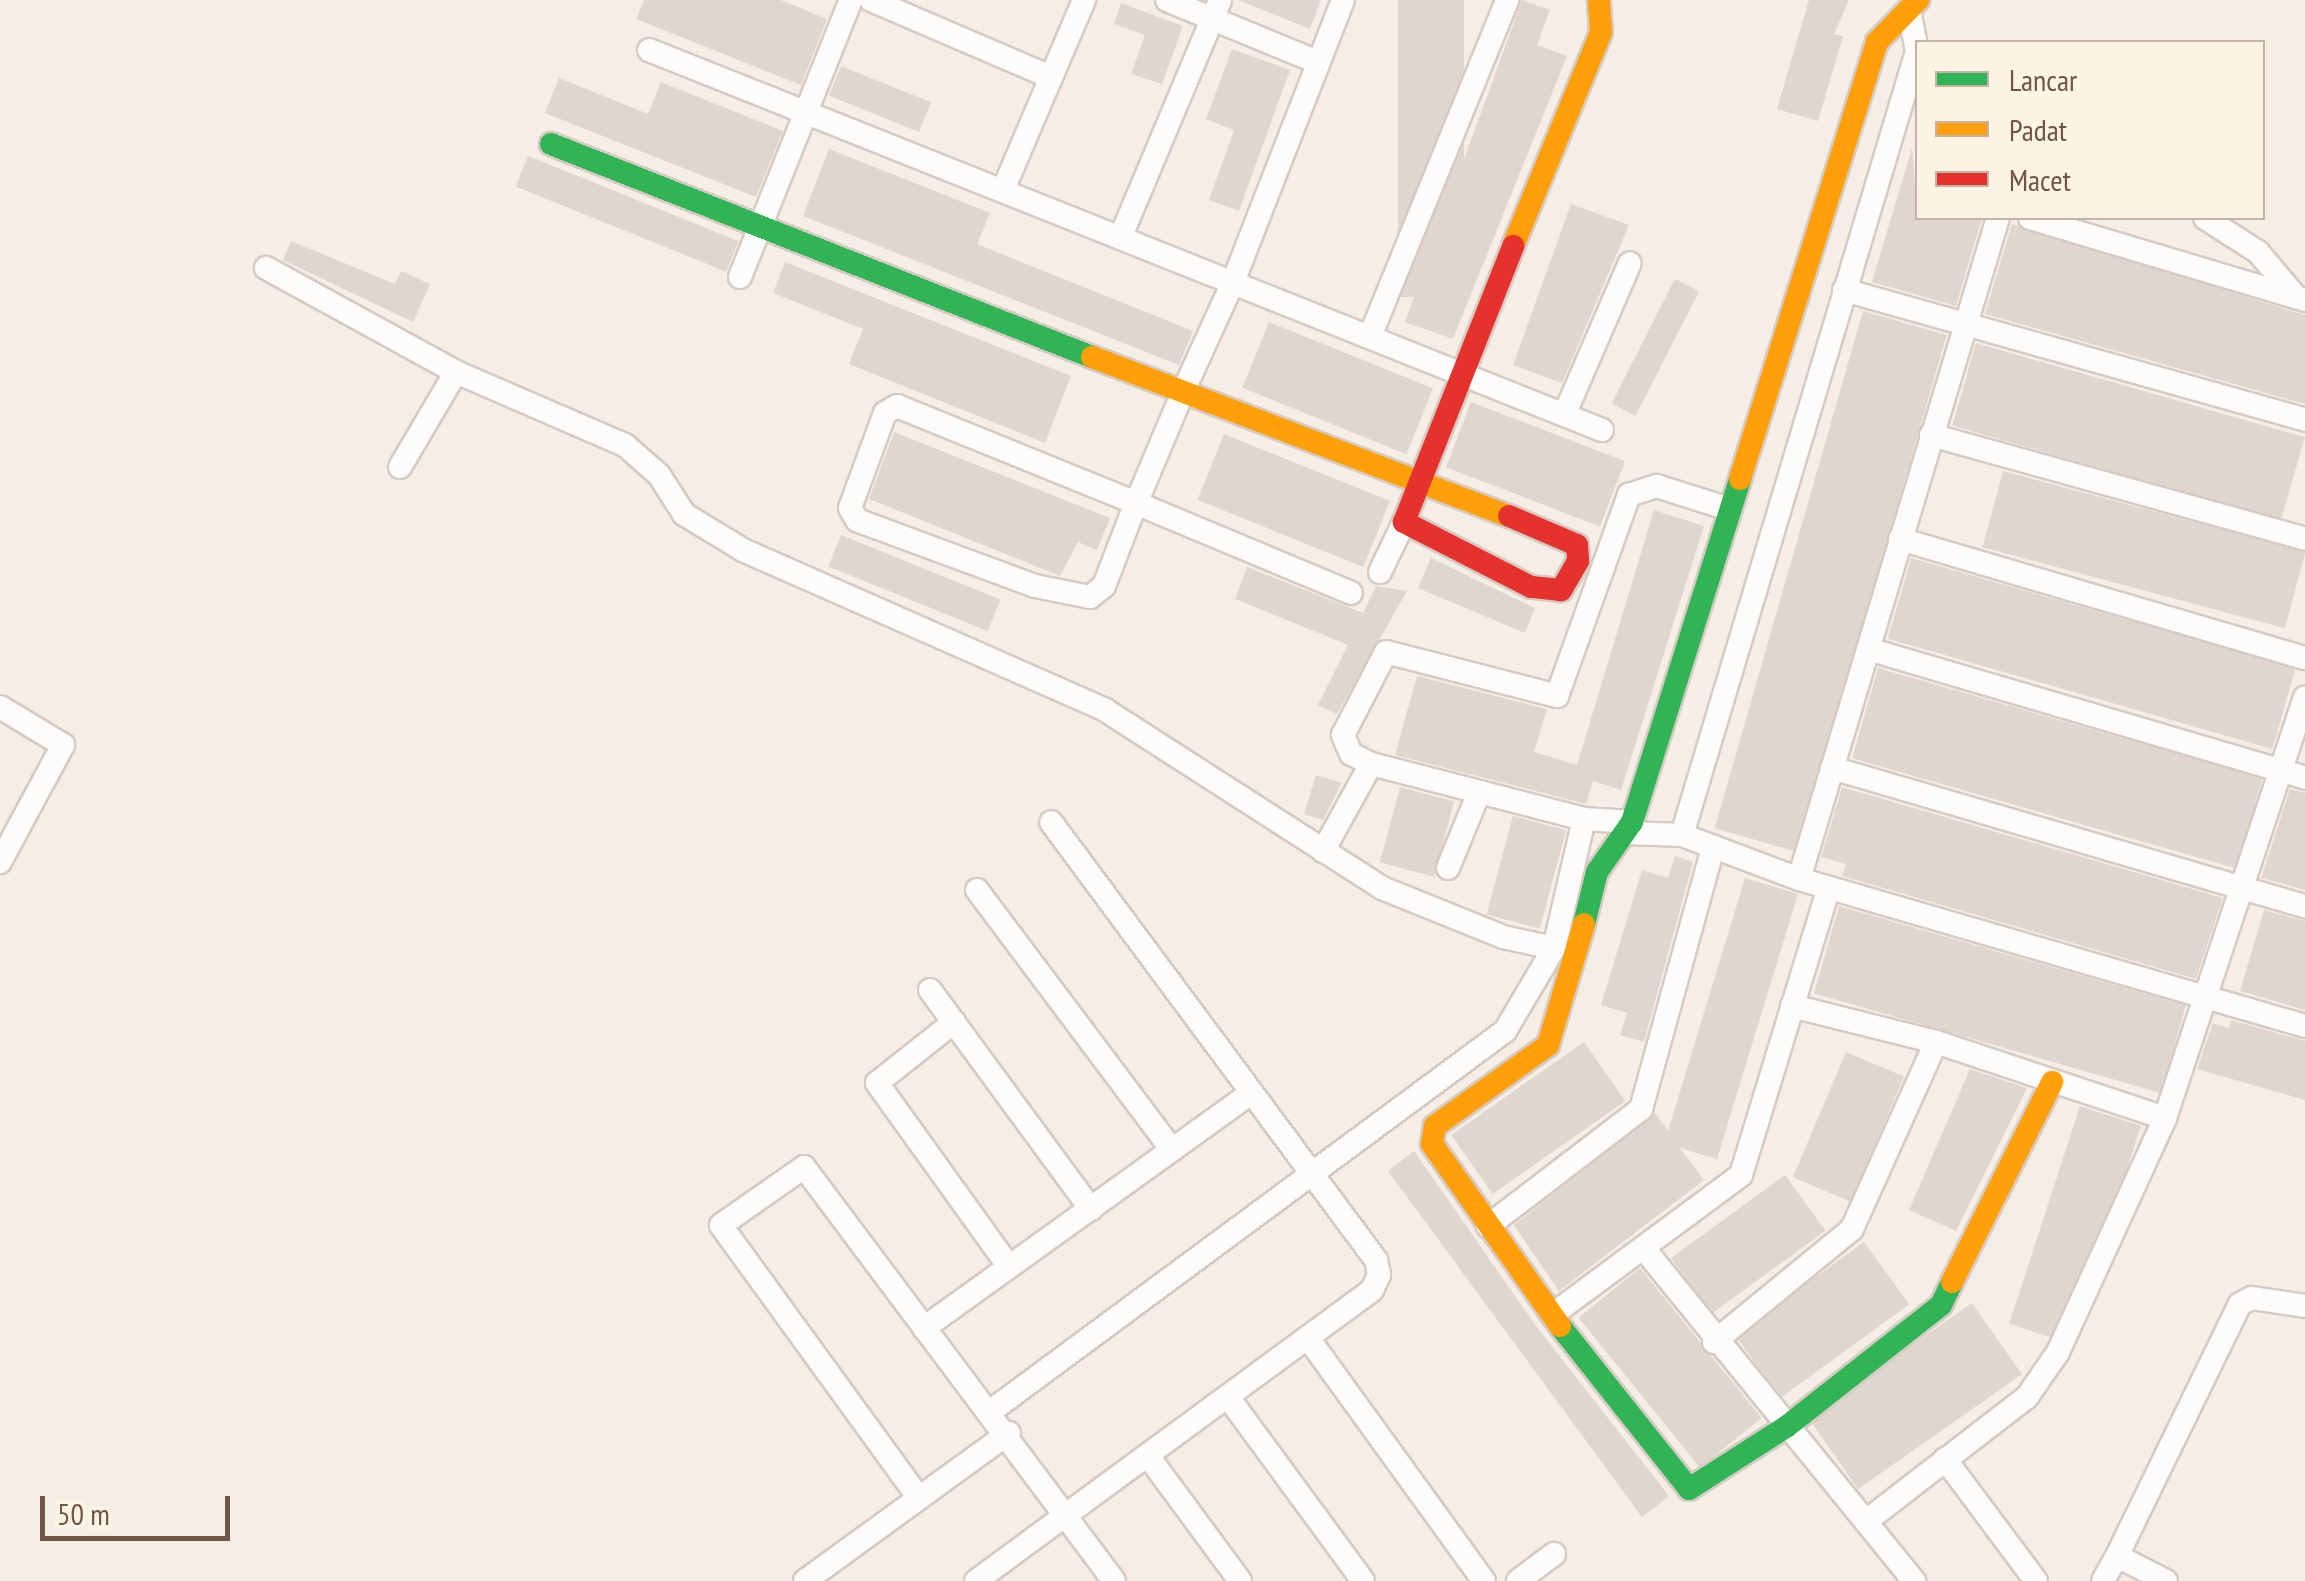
<!DOCTYPE html>
<html>
<head>
<meta charset="utf-8">
<style>
	body { margin:0 }
	#map { position:relative; width:2305px; height:1581px; overflow:hidden; background:#f5eee5; font-family:"PT Sans Narrow",sans-serif }
	div>[style] { position:absolute }
	.building>* { inset:0; background:#e1d6cd; transform-origin:0 0 }
	.roads { filter:drop-shadow(2px 0 #d6cbc4) drop-shadow(-2px 0 #d6cbc4) drop-shadow(0 2px #d6cbc4) drop-shadow(0 -2px #d6cbc4) }
	.street>* { height:22px; margin:-11px; padding:0 11px; transform-origin:11px; border-radius:11px; background:#fefcfb }
	.fast>* { height:22px; margin:-11px; padding:0 11px; transform-origin:11px; border-radius:11px; background:#30b455 }
	.slow>* { height:22px; margin:-11px; padding:0 11px; transform-origin:11px; border-radius:11px; background:#ff9f0a }
	.jam>* { height:22px; margin:-11px; padding:0 11px; transform-origin:11px; border-radius:11px; background:#e5322d }
	span { translate:-50% -50%; white-space:nowrap; text-align:center; line-height:1.15; -webkit-text-stroke:8px #fef4e5; paint-order:stroke }
	.legend { position:absolute; left:1915px; top:40px; width:350px; height:180px; box-sizing:border-box; background:#fef4e5; border:2px solid #c5b4a6; margin:0; padding:12px 18px; list-style:none; font-size:30px; color:#705548 }
	.legend li { display:flex; align-items:center; gap:20px; height:50px }
	.legend b { width:50px; border:2px solid #c5b4a6 }
	.scale { position:absolute; left:40px; top:1496px; width:190px; height:45px; box-sizing:border-box; border:5px solid #705548; border-top:0; padding-left:12px; font-size:30px; line-height:35px; white-space:nowrap; color:#705548; -webkit-text-stroke:8px #fef4e5; paint-order:stroke }
</style>
</head>
<body>
<div id="map">
	<div class="building">
		<div style="clip-path:polygon(644px 0,781px 0,827px 19px,801px 85px,636px 19px)"></div>
		<div style="clip-path:polygon(1238px 0,1321px 0,1310px 29px)"></div>
		<div style="left:1398px;top:0;width:66px;height:297px"></div>
		<div style="clip-path:polygon(1522px 0,1550px 10px,1537px 45px,1567px 56px,1453px 339px,1405px 322px)"></div>
		<div style="clip-path:polygon(1809px 0,1849px 0,1834px 34px,1843px 36px,1818px 121px,1777px 109px)"></div>
		<div style="clip-path:polygon(1121px 3px,1183px 26px,1162px 84px,1131px 74px,1145px 35px,1114px 24px)"></div>
		<div style="clip-path:polygon(1232px 49px,1290px 70px,1239px 211px,1209px 200px,1234px 130px,1206px 119px)"></div>
		<div style="left:841px;top:66px;width:97px;height:32px;rotate:22deg"></div>
		<div style="clip-path:polygon(559px 78px,648px 114px,661px 82px,783px 131px,756px 197px,545px 113px)"></div>
		<div style="clip-path:polygon(1912px 148px,1918px 218px,1982px 218px,1956px 306px,1872px 282px)"></div>
		<div style="clip-path:polygon(829px 149px,990px 213px,977px 244px,1193px 331px,1179px 365px,803px 216px)"></div>
		<div style="left:528px;top:156px;width:227px;height:33px;rotate:22deg"></div>
		<div style="clip-path:polygon(1571px 204px,1629px 225px,1562px 383px,1513px 365px)"></div>
		<div style="clip-path:polygon(2012px 224px,2305px 315px,2305px 404px,1985px 314px)"></div>
		<div style="clip-path:polygon(291px 241px,395px 284px,401px 271px,430px 284px,413px 322px,283px 260px)"></div>
		<div style="clip-path:polygon(785px 262px,1071px 376px,1045px 443px,849px 364px,863px 329px,773px 293px)"></div>
		<div style="left:1675px;top:279px;width:27px;height:140px;rotate:27deg"></div>
		<div style="left:1863px;top:311px;width:87px;height:538px;rotate:16deg"></div>
		<div style="left:1269px;top:322px;width:177px;height:71px;rotate:22deg"></div>
		<div style="left:1976px;top:343px;width:342px;height:86px;rotate:16deg"></div>
		<div style="left:1471px;top:402px;width:165px;height:70px;rotate:21deg"></div>
		<div style="clip-path:polygon(894px 432px,1110px 518px,1097px 550px,1078px 542px,1060px 576px,869px 499px)"></div>
		<div style="left:1224px;top:434px;width:179px;height:71px;rotate:22deg"></div>
		<div style="left:2003px;top:471px;width:313px;height:79px;rotate:15deg"></div>
		<div style="clip-path:polygon(1654px 510px,1704px 526px,1621px 790px,1593px 781px,1586px 804px,1395px 755px,1417px 676px,1547px 709px,1534px 752px,1577px 765px)"></div>
		<div style="left:841px;top:535px;width:172px;height:34px;rotate:22deg"></div>
		<div style="clip-path:polygon(1431px 558px,1535px 608px,1525px 633px,1418px 588px)"></div>
		<div style="left:1911px;top:558px;width:400px;height:84px;rotate:16deg"></div>
		<div style="clip-path:polygon(1247px 567px,1363px 613px,1376px 586px,1407px 591px,1337px 714px,1318px 705px,1348px 645px,1235px 599px)"></div>
		<div style="left:1878px;top:668px;width:400px;height:94px;rotate:16deg"></div>
		<div style="clip-path:polygon(1316px 775px,1342px 783px,1323px 820px,1304px 814px)"></div>
		<div style="left:1400px;top:787px;width:56px;height:78px;rotate:15deg"></div>
		<div style="clip-path:polygon(1842px 787px,2223px 898px,2196px 979px,1842px 876px,1846px 864px,1821px 857px)"></div>
		<div style="clip-path:polygon(2290px 789px,2305px 793px,2305px 890px,2261px 878px)"></div>
		<div style="left:1513px;top:816px;width:55px;height:102px;rotate:15deg"></div>
		<div style="clip-path:polygon(1675px 856px,1693px 862px,1644px 1042px,1620px 1035px,1627px 1013px,1601px 1005px,1642px 870px,1668px 878px)"></div>
		<div style="clip-path:polygon(1745px 878px,1798px 894px,1717px 1159px,1680px 1148px,1704px 1180px,1559px 1291px,1514px 1225px,1655px 1113px,1668px 1131px)"></div>
		<div style="left:1839px;top:906px;width:361px;height:91px;rotate:16deg"></div>
		<div style="clip-path:polygon(2264px 910px,2305px 921px,2305px 1010px,2240px 991px)"></div>
		<div style="clip-path:polygon(2231px 1020px,2305px 1041px,2305px 1100px,2197px 1069px,2213px 1023px,2229px 1028px)"></div>
		<div style="left:1584px;top:1042px;width:72px;height:162px;rotate:55deg"></div>
		<div style="left:1846px;top:1052px;width:63px;height:136px;rotate:23deg"></div>
		<div style="clip-path:polygon(1970px 1069px,2027px 1088px,1956px 1231px,1909px 1210px)"></div>
		<div style="left:2080px;top:1106px;width:64px;height:229px;rotate:18deg"></div>
		<div style="clip-path:polygon(1414px 1151px,1536px 1326px,1669px 1496px,1642px 1517px,1388px 1171px)"></div>
		<div style="left:1785px;top:1175px;width:69px;height:141px;rotate:54deg"></div>
		<div style="left:1864px;top:1242px;width:77px;height:159px;rotate:54deg"></div>
		<div style="left:1640px;top:1268px;width:193px;height:79px;rotate:51deg"></div>
		<div style="left:1972px;top:1303px;width:87px;height:200px;rotate:55deg"></div>
	</div>
	<div class="roads">
		<div class="street">
			<div style="left:871px;top:0;width:196px;rotate:23.2deg"></div>
			<div style="left:1167px;top:0;width:160px;rotate:22.4deg"></div>
			<div style="left:1343px;top:0;width:300px;rotate:111.3deg"></div>
			<div style="left:1234px;top:280px;width:123px;rotate:114.5deg"></div>
			<div style="left:1183px;top:392px;width:121px;rotate:112.9deg"></div>
			<div style="left:1136px;top:503px;width:89px;rotate:111.1deg"></div>
			<div style="left:1104px;top:586px;width:18px;rotate:142deg"></div>
			<div style="left:1090px;top:597px;width:56px;rotate:-168.7deg"></div>
			<div style="left:1035px;top:586px;width:190px;rotate:-159.7deg"></div>
			<div style="left:857px;top:520px;width:14px;rotate:-120deg"></div>
			<div style="left:850px;top:508px;width:101px;rotate:-69.8deg"></div>
			<div style="left:885px;top:413px;width:14px;rotate:-30deg"></div>
			<div style="left:897px;top:406px;width:258px;rotate:22.1deg"></div>
			<div style="left:1136px;top:503px;width:233px;rotate:22.7deg"></div>
			<div style="left:649px;top:50px;width:1026px;rotate:21.74deg"></div>
			<div style="left:1003px;top:190px;width:207px;rotate:-66.9deg"></div>
			<div style="left:2030px;top:218px;width:287px;rotate:16.6deg"></div>
			<div style="left:2205px;top:218px;width:63px;rotate:32.7deg"></div>
			<div style="left:2258px;top:252px;width:59px;rotate:49.8deg"></div>
			<div style="left:1121px;top:236px;width:256px;rotate:-67.2deg"></div>
			<div style="left:266px;top:268px;width:217px;rotate:28.7deg"></div>
			<div style="left:456px;top:372px;width:184px;rotate:23.4deg"></div>
			<div style="left:625px;top:445px;width:45px;rotate:41.4deg"></div>
			<div style="left:659px;top:475px;width:46px;rotate:57.3deg"></div>
			<div style="left:684px;top:514px;width:69px;rotate:31.4deg"></div>
			<div style="left:743px;top:550px;width:396px;rotate:23.8deg"></div>
			<div style="left:1105px;top:710px;width:329px;rotate:32.7deg"></div>
			<div style="left:1382px;top:888px;width:131px;rotate:22deg"></div>
			<div style="left:1503px;top:937px;width:52px;rotate:12.2deg"></div>
			<div style="left:740px;top:277px;width:298px;rotate:-68.2deg"></div>
			<div style="left:1844px;top:290px;width:479px;rotate:15.7deg"></div>
			<div style="left:1371px;top:334px;width:361px;rotate:-67.8deg"></div>
			<div style="left:1565px;top:413px;width:163px;rotate:-66.6deg"></div>
			<div style="left:1931px;top:435px;width:388px;rotate:15.5deg"></div>
			<div style="left:400px;top:467px;width:110px;rotate:-59.5deg"></div>
			<div style="left:1900px;top:539px;width:422px;rotate:16.4deg"></div>
			<div style="left:1380px;top:572px;width:55px;rotate:-64.4deg"></div>
			<div style="left:1868px;top:649px;width:456px;rotate:16.4deg"></div>
			<div style="left:0;top:707px;width:74px;rotate:31.1deg"></div>
			<div style="left:63px;top:745px;width:133px;rotate:118.3deg"></div>
			<div style="left:1832px;top:768px;width:493px;rotate:16.3deg"></div>
			<div style="left:1584px;top:819px;width:220px;rotate:-165.5deg"></div>
			<div style="left:1371px;top:764px;width:22px;rotate:-153deg"></div>
			<div style="left:1351px;top:754px;width:21px;rotate:-113deg"></div>
			<div style="left:1343px;top:735px;width:93px;rotate:-62.6deg"></div>
			<div style="left:1386px;top:652px;width:177px;rotate:14.4deg"></div>
			<div style="left:1557px;top:696px;width:214px;rotate:-70.3deg"></div>
			<div style="left:1629px;top:495px;width:29px;rotate:-18deg"></div>
			<div style="left:1657px;top:486px;width:76px;rotate:17.7deg"></div>
			<div style="left:1628px;top:833px;width:54px;rotate:2.1deg"></div>
			<div style="left:1682px;top:835px;width:125px;rotate:20.6deg"></div>
			<div style="left:1799px;top:879px;width:527px;rotate:16.2deg"></div>
			<div style="left:1682px;top:835px;width:818px;rotate:-73.31deg"></div>
			<div style="left:1917px;top:51px;width:36px;rotate:-101deg"></div>
			<div style="left:1323px;top:851px;width:99px;rotate:-61.1deg"></div>
			<div style="left:1448px;top:868px;width:79px;rotate:-67.7deg"></div>
			<div style="left:1799px;top:879px;width:690px;rotate:-73.25deg"></div>
			<div style="left:977px;top:890px;width:325px;rotate:53.1deg"></div>
			<div style="left:930px;top:990px;width:272px;rotate:53.7deg"></div>
			<div style="left:1792px;top:1006px;width:148px;rotate:14deg"></div>
			<div style="left:1936px;top:1042px;width:241px;rotate:18.4deg"></div>
			<div style="left:954px;top:1022px;width:98px;rotate:141.6deg"></div>
			<div style="left:877px;top:1083px;width:226px;rotate:54.3deg"></div>
			<div style="left:1488px;top:1226px;width:193px;rotate:-37.4deg"></div>
			<div style="left:1641px;top:1109px;width:272px;rotate:-74.6deg"></div>
			<div style="left:1645px;top:1250px;width:427px;rotate:50.9deg"></div>
			<div style="left:1552px;top:1315px;width:235px;rotate:-36.5deg"></div>
			<div style="left:1741px;top:1175px;width:300px;rotate:-73deg"></div>
			<div style="left:924px;top:1328px;width:403px;rotate:-35.7deg"></div>
			<div style="left:1308px;top:1338px;width:300px;rotate:54.1deg"></div>
			<div style="left:1714px;top:1342px;width:178px;rotate:-39.3deg"></div>
			<div style="left:1852px;top:1229px;width:205px;rotate:-65.8deg"></div>
			<div style="left:1228px;top:1397px;width:228px;rotate:53.7deg"></div>
			<div style="left:991px;top:1411px;width:639px;rotate:-36.48deg"></div>
			<div style="left:1505px;top:1031px;width:96px;rotate:-59.4deg"></div>
			<div style="left:1554px;top:948px;width:132px;rotate:-76.9deg"></div>
			<div style="left:1584px;top:819px;width:48px;rotate:3.6deg"></div>
			<div style="left:1148px;top:1456px;width:155px;rotate:53.6deg"></div>
			<div style="left:1945px;top:1459px;width:152px;rotate:53.3deg"></div>
			<div style="left:919px;top:1498px;width:337px;rotate:-126deg"></div>
			<div style="left:721px;top:1225px;width:101px;rotate:-34.9deg"></div>
			<div style="left:804px;top:1167px;width:517px;rotate:53.17deg"></div>
			<div style="left:1869px;top:1519px;width:200px;rotate:-37.7deg"></div>
			<div style="left:2027px;top:1397px;width:55px;rotate:-55.4deg"></div>
			<div style="left:2058px;top:1352px;width:257px;rotate:-65.4deg"></div>
			<div style="left:2165px;top:1118px;width:443px;rotate:-71.6deg"></div>
			<div style="left:805px;top:1581px;width:252px;rotate:-36deg"></div>
			<div style="left:976px;top:1581px;width:491px;rotate:-36.3deg"></div>
			<div style="left:1372px;top:1290px;width:17px;rotate:-65deg"></div>
			<div style="left:1379px;top:1275px;width:15px;rotate:-101deg"></div>
			<div style="left:1376px;top:1260px;width:545px;rotate:-126.58deg"></div>
			<div style="left:1518px;top:1581px;width:45px;rotate:-36.9deg"></div>
			<div style="left:2103px;top:1581px;width:29px;rotate:-61deg"></div>
			<div style="left:2166px;top:1581px;width:55px;rotate:-153deg"></div>
			<div style="left:2117px;top:1556px;width:280px;rotate:-64deg"></div>
			<div style="left:2240px;top:1304px;width:13px;rotate:-27deg"></div>
			<div style="left:2252px;top:1298px;width:54px;rotate:8.6deg"></div>
		</div>
		<div class="fast">
			<div style="left:551px;top:144px;width:581px;rotate:21.49deg"></div>
			<div style="left:1584px;top:924px;width:54px;rotate:-76deg"></div>
			<div style="left:1597px;top:872px;width:61px;rotate:-55deg"></div>
			<div style="left:1632px;top:822px;width:360px;rotate:-72.5deg"></div>
			<div style="left:1560px;top:1326px;width:208px;rotate:51.6deg"></div>
			<div style="left:1689px;top:1489px;width:115px;rotate:-32.6deg"></div>
			<div style="left:1786px;top:1427px;width:197px;rotate:-38.2deg"></div>
			<div style="left:1941px;top:1305px;width:25px;rotate:-64deg"></div>
		</div>
		<div class="slow">
			<div style="left:1513px;top:246px;width:231px;rotate:-67.6deg"></div>
			<div style="left:1601px;top:32px;width:32px;rotate:-94deg"></div>
			<div style="left:1092px;top:357px;width:446px;rotate:20.9deg"></div>
			<div style="left:1740px;top:479px;width:458px;rotate:-72.6deg"></div>
			<div style="left:1877px;top:42px;width:59px;rotate:-45.7deg"></div>
			<div style="left:1952px;top:1282px;width:224px;rotate:-63.4deg"></div>
			<div style="left:1560px;top:1326px;width:223px;rotate:-125.1deg"></div>
			<div style="left:1432px;top:1144px;width:18px;rotate:-81deg"></div>
			<div style="left:1435px;top:1126px;width:139px;rotate:-35.6deg"></div>
			<div style="left:1548px;top:1045px;width:126px;rotate:-73.4deg"></div>
		</div>
		<div class="jam">
			<div style="left:1509px;top:516px;width:74px;rotate:23.1deg"></div>
			<div style="left:1577px;top:545px;width:16px;rotate:86deg"></div>
			<div style="left:1578px;top:561px;width:34px;rotate:120deg"></div>
			<div style="left:1561px;top:590px;width:30px;rotate:-174deg"></div>
			<div style="left:1531px;top:587px;width:143px;rotate:-152.9deg"></div>
			<div style="left:1404px;top:522px;width:297px;rotate:-68.4deg"></div>
		</div>
	</div>
	<ul class="legend">
	<li><b style="height:12px;background:#30b455"></b>Lancar</li>
	<li><b style="height:12px;background:#ff9f0a"></b>Padat</li>
	<li><b style="height:12px;background:#e5322d"></b>Macet</li>
	</ul>
	<div class="scale">50 m</div>
</div>
</body>
</html>
